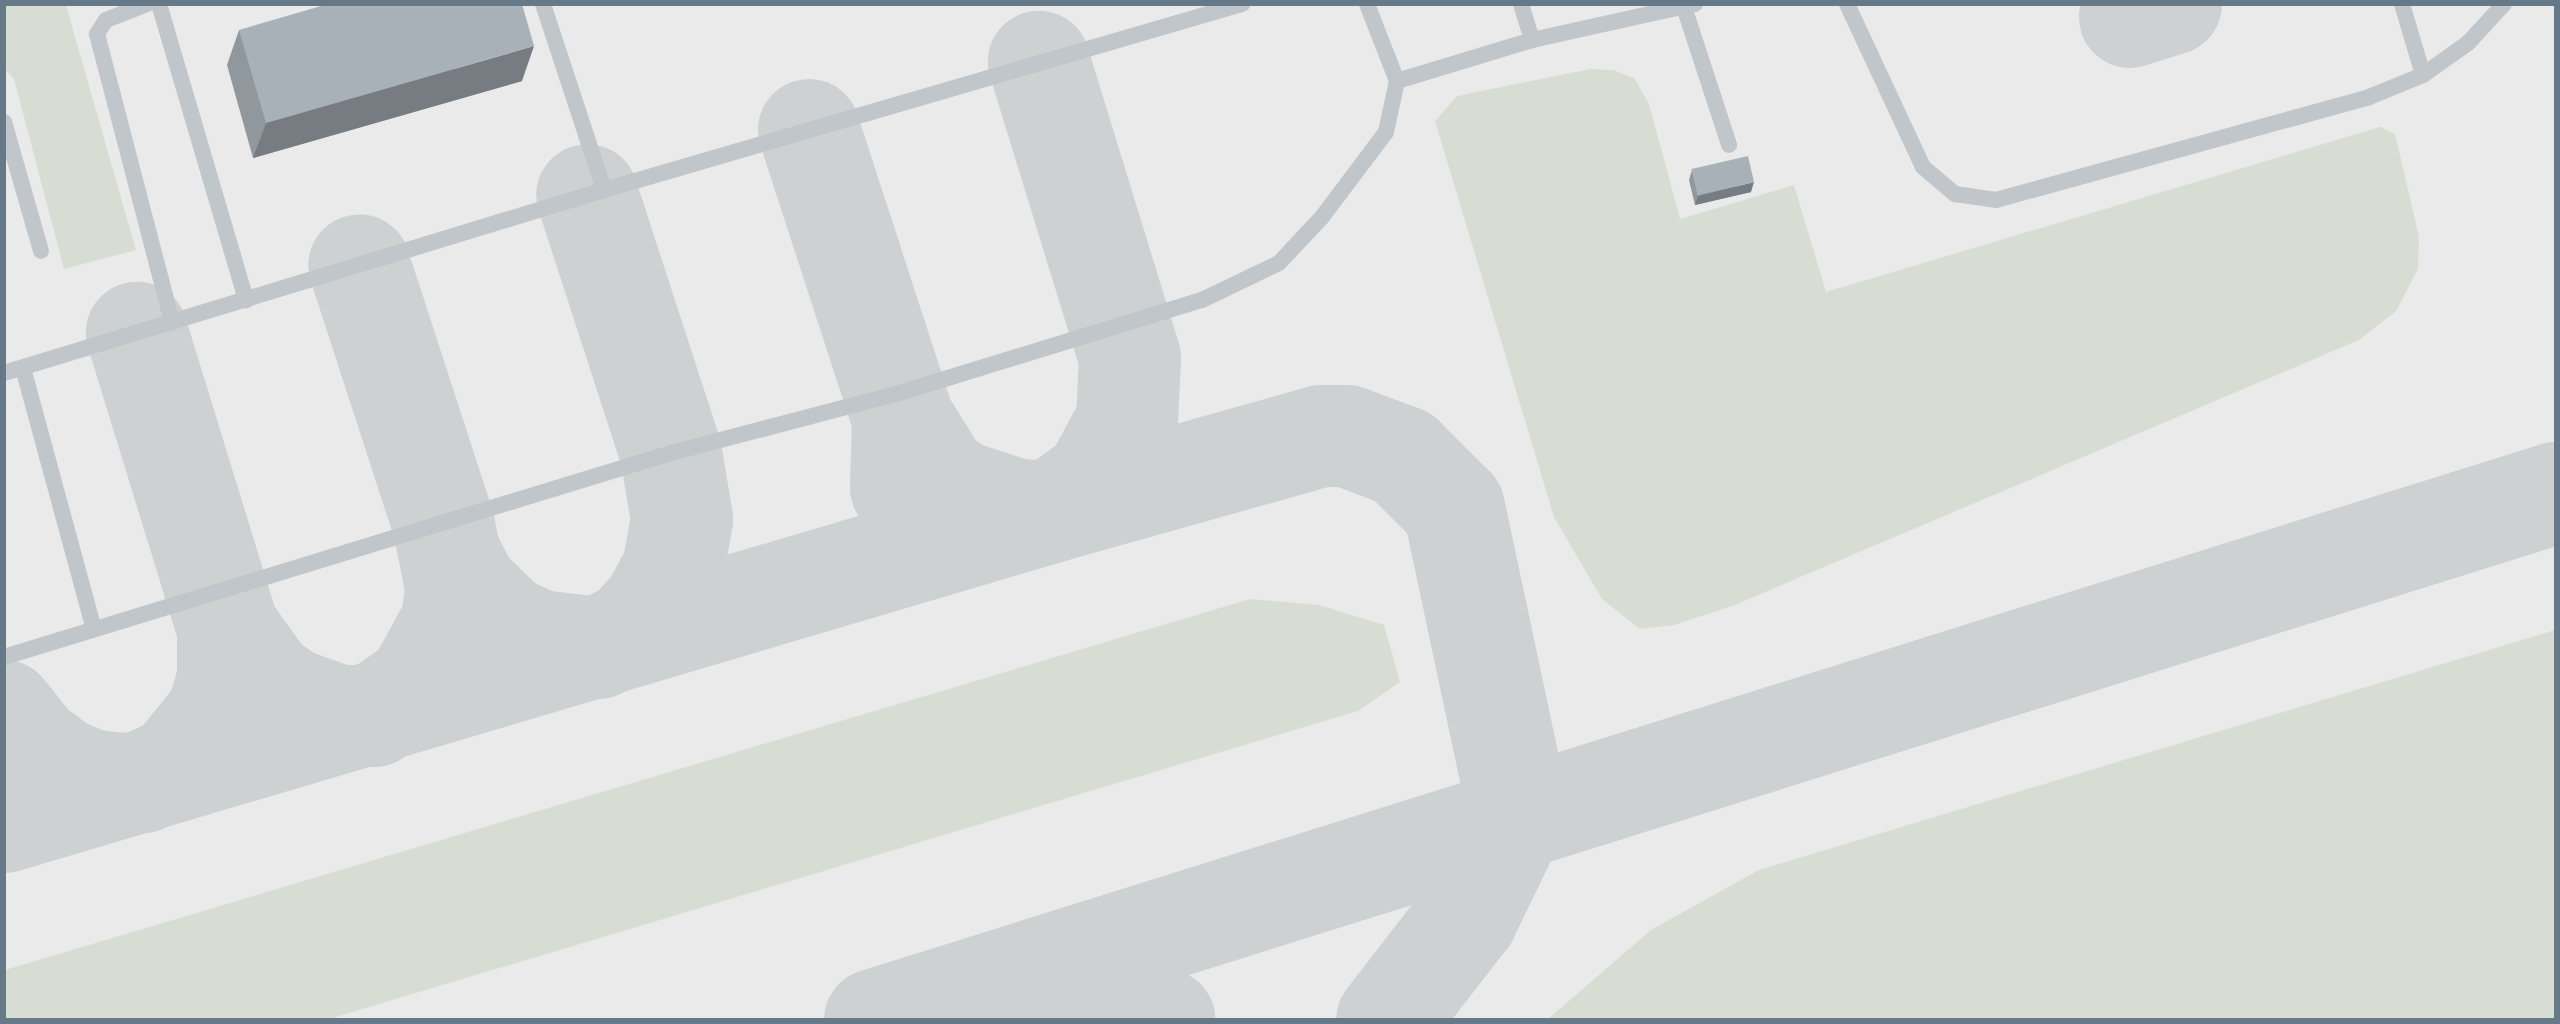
<!DOCTYPE html>
<html>
<head>
<meta charset="utf-8">
<style>
	body { margin:0 }
	#map { position:relative; width:2560px; height:1024px; overflow:hidden; background:#f8f8f5; font-family:Barlow,sans-serif }
	div>[style] { position:absolute }
	.built>* { inset:0; background:#e9eae9; transform-origin:0 0 }
	.green>* { inset:0; background:#d8ddd4 }
	.taxiway>* { height:102px; margin:-51px; padding:0 51px; transform-origin:51px; border-radius:51px; background:#cdd1d2 }
	.service>* { height:16px; margin:-8px; padding:0 8px; transform-origin:8px; border-radius:8px; background:#c1c6ca }
	.wall>* { inset:0; background:#90989e }
	.shaded-wall>* { inset:0; background:#767c81 }
	.building>* { inset:0; background:#a8b1b8; transform-origin:0 0 }
	span { translate:-50% -50%; white-space:nowrap; text-align:center; line-height:1.15; -webkit-text-stroke:6px #fff; paint-order:stroke }
	.frame { position:absolute; inset:0; border:6px solid #667988; pointer-events:none }
</style>
</head>
<body>
<div id="map">
	<div class="built">
		<div style="left:5px;top:5px;width:2550px;height:1015px"></div>
	</div>
	<div class="green">
		<div style="clip-path:polygon(5px 4px,66px 5px,136px 250px,64px 269px,14px 79px,5px 69px)"></div>
		<div style="clip-path:polygon(1590px 69px,1613px 70px,1634px 78px,1649px 104px,1680px 219px,1794px 185px,1826px 292px,2380px 127px,2395px 134px,2419px 237px,2418px 269px,2396px 311px,2359px 340px,1732px 606px,1674px 625px,1640px 629px,1602px 599px,1554px 517px,1435px 121px,1457px 96px)"></div>
		<div style="clip-path:polygon(1250px 599px,1319px 605px,1384px 625px,1400px 682px,1358px 711px,329px 1019px,5px 1019px,5px 970px)"></div>
		<div style="clip-path:polygon(2555px 630px,2555px 1019px,1548px 1019px,1651px 930px,1759px 870px)"></div>
	</div>
	<div class="taxiway">
		<div style="left:2130px;top:17px;width:43px;rotate:-17.6deg"></div>
		<div style="left:809px;top:130px;width:305px;rotate:72deg"></div>
		<div style="left:903px;top:420px;width:68px;rotate:91.7deg"></div>
		<div style="left:903px;top:420px;width:66px;rotate:58deg"></div>
		<div style="left:938px;top:476px;width:26px;rotate:36deg"></div>
		<div style="left:959px;top:491px;width:61px;rotate:18.1deg"></div>
		<div style="left:1017px;top:510px;width:34px;rotate:3deg"></div>
		<div style="left:1051px;top:512px;width:54px;rotate:-36deg"></div>
		<div style="left:1095px;top:480px;width:67px;rotate:-61.5deg"></div>
		<div style="left:1127px;top:421px;width:63px;rotate:-87.3deg"></div>
		<div style="left:1130px;top:358px;width:310px;rotate:-107.1deg"></div>
		<div style="left:452px;top:559px;width:34px;rotate:62deg"></div>
		<div style="left:468px;top:589px;width:53px;rotate:44.2deg"></div>
		<div style="left:506px;top:626px;width:35px;rotate:25deg"></div>
		<div style="left:538px;top:641px;width:60px;rotate:6.7deg"></div>
		<div style="left:598px;top:648px;width:36px;rotate:-27deg"></div>
		<div style="left:630px;top:632px;width:36px;rotate:-48deg"></div>
		<div style="left:654px;top:605px;width:40px;rotate:-62deg"></div>
		<div style="left:673px;top:570px;width:52px;rotate:-80deg"></div>
		<div style="left:682px;top:519px;width:67px;rotate:-99.5deg"></div>
		<div style="left:671px;top:453px;width:271px;rotate:-108deg"></div>
		<div style="left:228px;top:629px;width:64px;rotate:54.6deg"></div>
		<div style="left:265px;top:681px;width:32px;rotate:35deg"></div>
		<div style="left:291px;top:699px;width:51px;rotate:19.5deg"></div>
		<div style="left:339px;top:716px;width:35px"></div>
		<div style="left:374px;top:716px;width:54px;rotate:-36deg"></div>
		<div style="left:418px;top:684px;width:71px;rotate:-61.3deg"></div>
		<div style="left:452px;top:622px;width:35px;rotate:-83deg"></div>
		<div style="left:456px;top:587px;width:62px;rotate:-101.1deg"></div>
		<div style="left:444px;top:526px;width:274px;rotate:-108deg"></div>
		<div style="left:4px;top:711px;width:45px;rotate:51.3deg"></div>
		<div style="left:32px;top:746px;width:36px;rotate:37deg"></div>
		<div style="left:61px;top:768px;width:30px;rotate:23deg"></div>
		<div style="left:89px;top:780px;width:31px;rotate:7deg"></div>
		<div style="left:120px;top:784px;width:23px;rotate:-5deg"></div>
		<div style="left:143px;top:782px;width:37px;rotate:-26deg"></div>
		<div style="left:176px;top:766px;width:65px;rotate:-51.2deg"></div>
		<div style="left:217px;top:715px;width:39px;rotate:-73deg"></div>
		<div style="left:228px;top:678px;width:49px;rotate:-90deg"></div>
		<div style="left:228px;top:629px;width:310px;rotate:-107.1deg"></div>
		<div style="left:4px;top:822px;width:1092px;rotate:-16.49deg"></div>
		<div style="left:1051px;top:512px;width:280px;rotate:-15.7deg"></div>
		<div style="left:1321px;top:436px;width:26px"></div>
		<div style="left:1347px;top:436px;width:60px;rotate:20.6deg"></div>
		<div style="left:1403px;top:457px;width:72px;rotate:45deg"></div>
		<div style="left:1454px;top:508px;width:283px;rotate:78deg"></div>
		<div style="left:1513px;top:785px;width:37px;rotate:90deg"></div>
		<div style="left:1513px;top:822px;width:106px;rotate:115.8deg"></div>
		<div style="left:1467px;top:917px;width:130px;rotate:127.8deg"></div>
		<div style="left:1009px;top:987px;width:52px;rotate:2.2deg"></div>
		<div style="left:1061px;top:989px;width:71px;rotate:12.3deg"></div>
		<div style="left:1130px;top:1004px;width:38px;rotate:25deg"></div>
		<div style="left:875px;top:1020px;width:1762px;rotate:-17.41deg"></div>
	</div>
	<div class="service">
		<div style="left:147px;top:4px;width:44px;rotate:158.7deg"></div>
		<div style="left:106px;top:20px;width:17px;rotate:123deg"></div>
		<div style="left:97px;top:34px;width:298px;rotate:75.4deg"></div>
		<div style="left:159px;top:4px;width:309px;rotate:73.6deg"></div>
		<div style="left:543px;top:4px;width:196px;rotate:71.8deg"></div>
		<div style="left:1367px;top:4px;width:83px;rotate:68.7deg"></div>
		<div style="left:1521px;top:4px;width:38px;rotate:73deg"></div>
		<div style="left:1847px;top:4px;width:180px;rotate:65deg"></div>
		<div style="left:1923px;top:167px;width:42px;rotate:40.2deg"></div>
		<div style="left:1955px;top:194px;width:41px;rotate:8.3deg"></div>
		<div style="left:1996px;top:200px;width:387px;rotate:-15.4deg"></div>
		<div style="left:2369px;top:97px;width:58px;rotate:-22.2deg"></div>
		<div style="left:2423px;top:75px;width:55px;rotate:-35.4deg"></div>
		<div style="left:2468px;top:43px;width:53px;rotate:-47.3deg"></div>
		<div style="left:2402px;top:4px;width:74px;rotate:73.5deg"></div>
		<div style="left:1684px;top:7px;width:145px;rotate:71.9deg"></div>
		<div style="left:4px;top:122px;width:134px;rotate:74deg"></div>
		<div style="left:23px;top:368px;width:270px;rotate:74.8deg"></div>
		<div style="left:4px;top:373px;width:627px;rotate:-16.96deg"></div>
		<div style="left:604px;top:190px;width:665px;rotate:-16.25deg"></div>
		<div style="left:4px;top:657px;width:697px;rotate:-17.01deg"></div>
		<div style="left:671px;top:453px;width:233px;rotate:-14.7deg"></div>
		<div style="left:896px;top:394px;width:320px;rotate:-17.1deg"></div>
		<div style="left:1202px;top:300px;width:85px;rotate:-25.7deg"></div>
		<div style="left:1279px;top:263px;width:63px;rotate:-46.9deg"></div>
		<div style="left:1322px;top:217px;width:106px;rotate:-53deg"></div>
		<div style="left:1386px;top:132px;width:52px;rotate:-77.8deg"></div>
		<div style="left:1397px;top:81px;width:141px;rotate:-16.9deg"></div>
		<div style="left:1532px;top:40px;width:167px;rotate:-12.5deg"></div>
	</div>
	<div class="wall">
		<div style="clip-path:polygon(239px 30px,522px 81px,253px 158px,227px 65px)"></div>
		<div style="clip-path:polygon(1692px 170px,1751px 192px,1695px 205px,1689px 180px)"></div>
	</div>
	<div class="shaded-wall">
		<div style="clip-path:polygon(534px 46px,522px 81px,253px 158px,266px 123px)"></div>
		<div style="clip-path:polygon(1754px 182px,1751px 192px,1695px 205px,1698px 196px)"></div>
	</div>
	<div class="building">
		<div style="clip-path:polygon(328px 4px,522px 4px,534px 46px,266px 123px,239px 30px)"></div>
		<div style="left:1748px;top:156px;width:27px;height:58px;rotate:77deg"></div>
	</div>
	<div class="frame"></div>
</div>
</body>
</html>
